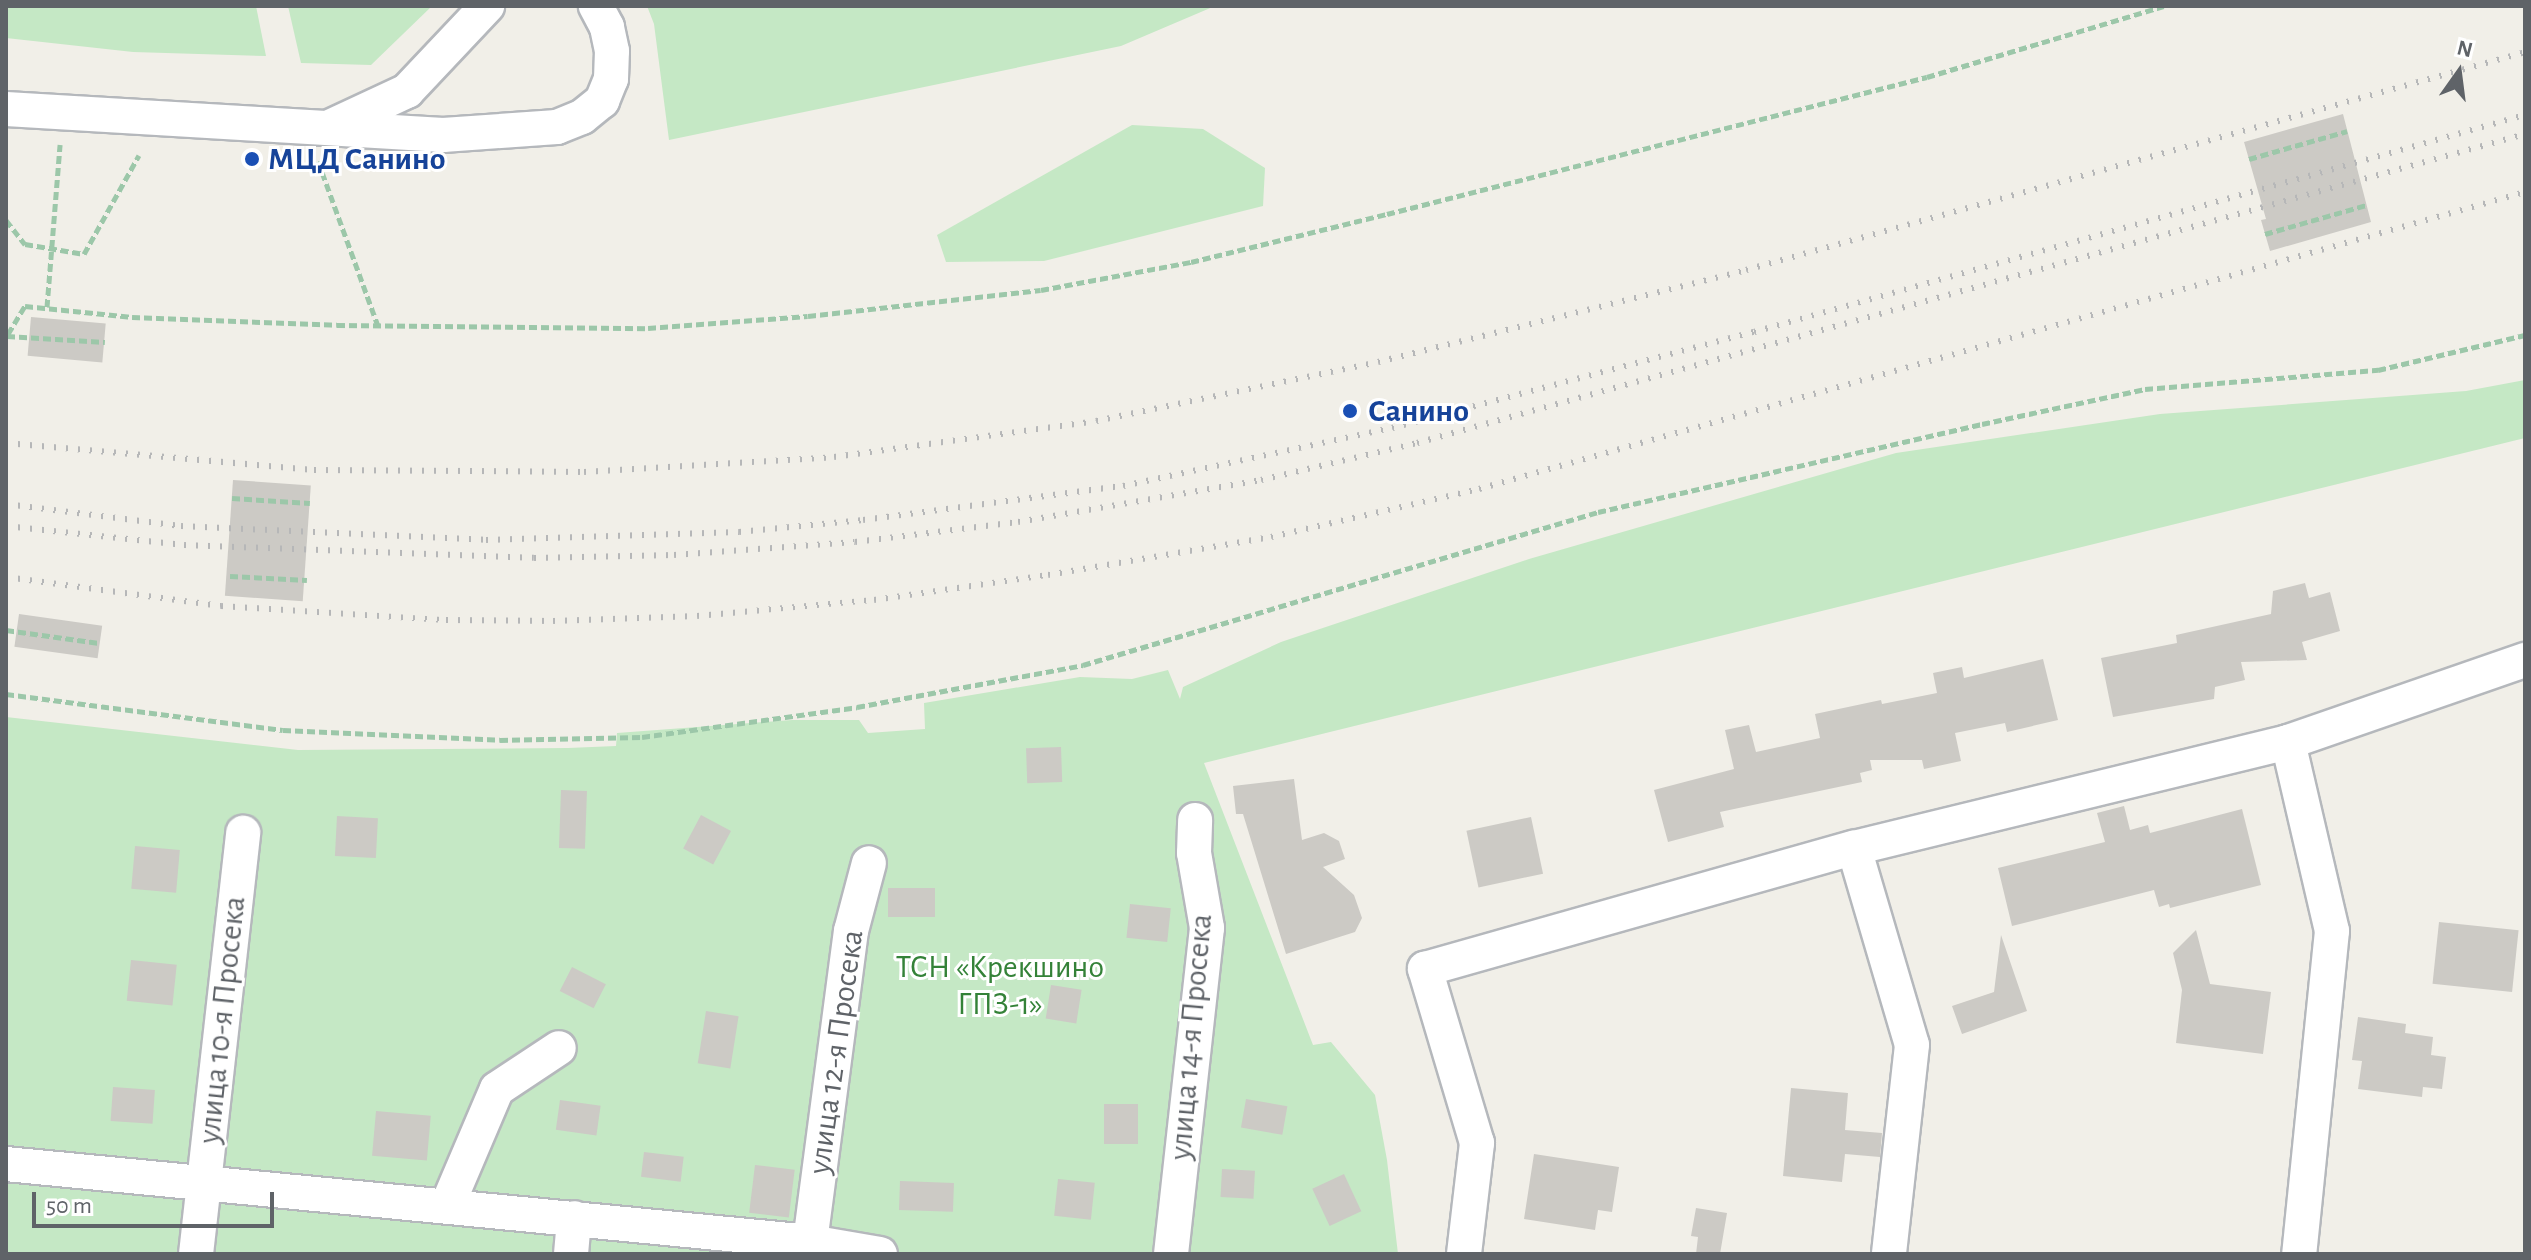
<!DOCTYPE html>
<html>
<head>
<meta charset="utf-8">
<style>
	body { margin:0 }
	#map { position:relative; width:2531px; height:1260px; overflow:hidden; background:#f1efe8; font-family:"Alegreya Sans",sans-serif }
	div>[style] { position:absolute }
	.green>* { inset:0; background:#c5e8c5 }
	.building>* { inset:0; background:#cccac5; transform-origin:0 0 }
	.path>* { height:5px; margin-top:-2.5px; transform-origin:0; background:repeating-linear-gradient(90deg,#9cc7a9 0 8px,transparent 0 12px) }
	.roads { filter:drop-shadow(2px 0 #b5b8bc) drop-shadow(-2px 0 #b5b8bc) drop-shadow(0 2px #b5b8bc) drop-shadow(0 -2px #b5b8bc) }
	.minor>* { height:34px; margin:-17px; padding:0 17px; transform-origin:17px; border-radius:17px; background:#fff }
	.rail>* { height:6px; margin-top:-3px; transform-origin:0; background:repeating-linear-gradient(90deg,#b6b7b8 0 2px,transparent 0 12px) }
	.dots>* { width:22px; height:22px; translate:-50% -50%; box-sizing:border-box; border:4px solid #fff; border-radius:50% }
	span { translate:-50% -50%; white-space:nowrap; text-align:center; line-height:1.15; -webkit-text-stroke:6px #fff; paint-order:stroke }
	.transit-label { font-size:32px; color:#164399; font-weight:700 }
	.left { translate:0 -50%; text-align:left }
	.park-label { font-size:32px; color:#348238 }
	.street-label { font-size:32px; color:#5f6368 }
	.frame { position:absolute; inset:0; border:8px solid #5f6368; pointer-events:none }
	.north { position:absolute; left:2419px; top:32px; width:80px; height:80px; -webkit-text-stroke:6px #fff; paint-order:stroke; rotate:14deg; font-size:22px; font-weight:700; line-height:32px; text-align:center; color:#5f6368 }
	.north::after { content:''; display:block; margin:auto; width:28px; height:36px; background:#5f6368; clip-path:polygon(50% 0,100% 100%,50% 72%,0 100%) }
	.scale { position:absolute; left:32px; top:1192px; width:242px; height:36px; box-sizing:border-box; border:4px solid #5f6368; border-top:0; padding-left:10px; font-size:24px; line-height:28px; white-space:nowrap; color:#5f6368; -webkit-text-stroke:6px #fff; paint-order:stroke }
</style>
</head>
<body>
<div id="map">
	<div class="green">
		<div style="clip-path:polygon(6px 6px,256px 6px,266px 56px,133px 52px,6px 38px)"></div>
		<div style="clip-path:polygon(288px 6px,432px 6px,371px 65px,301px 63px)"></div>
		<div style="clip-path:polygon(647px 6px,1215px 6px,1121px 46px,669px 140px,654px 24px)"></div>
		<div style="clip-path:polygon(1132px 125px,1203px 129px,1265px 168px,1263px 206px,1044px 261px,946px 262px,937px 235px)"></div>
		<div style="clip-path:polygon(2525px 380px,2525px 438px,1204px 763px,1313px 1045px,1331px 1042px,1375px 1095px,1387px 1160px,1398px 1254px,6px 1254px,6px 717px,298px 750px,568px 748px,616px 746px,617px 733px,792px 720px,859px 720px,868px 733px,925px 729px,924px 703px,1080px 677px,1132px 679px,1168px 670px,1180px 699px,1183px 687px,1281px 642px,1529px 559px,1896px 453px,2160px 414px,2466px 391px)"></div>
	</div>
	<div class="building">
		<div style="clip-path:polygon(2343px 114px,2371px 222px,2270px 251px,2261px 220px,2266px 219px,2244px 142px)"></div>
		<div style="left:31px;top:317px;width:75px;height:39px;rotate:5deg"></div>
		<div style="left:233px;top:480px;width:78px;height:116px;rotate:4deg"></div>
		<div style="clip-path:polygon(2305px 583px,2309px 598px,2330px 592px,2340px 631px,2302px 642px,2307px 660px,2241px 662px,2245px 680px,2215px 687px,2214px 699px,2113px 717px,2101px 658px,2177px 643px,2176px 635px,2271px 614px,2273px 591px)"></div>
		<div style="left:19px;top:614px;width:84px;height:33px;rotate:8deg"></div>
		<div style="clip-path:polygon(2043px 659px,2058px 720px,2007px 732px,2005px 723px,1955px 733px,1961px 761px,1924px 769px,1922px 760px,1870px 760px,1872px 770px,1860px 773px,1862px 782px,1720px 812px,1724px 827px,1668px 842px,1654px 790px,1734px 769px,1725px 730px,1749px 725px,1756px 752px,1820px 738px,1815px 714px,1881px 700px,1882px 704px,1937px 693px,1933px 673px,1962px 667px,1964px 678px)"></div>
		<div style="left:1061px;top:747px;width:35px;height:35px;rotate:88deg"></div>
		<div style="clip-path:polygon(1294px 779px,1302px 840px,1324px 833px,1339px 841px,1345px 859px,1323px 867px,1354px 895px,1362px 918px,1355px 932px,1286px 954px,1243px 814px,1236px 814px,1233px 786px)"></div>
		<div style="left:561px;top:790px;width:26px;height:58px;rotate:2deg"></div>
		<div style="clip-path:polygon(2124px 806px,2130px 830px,2148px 825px,2150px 833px,2242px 809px,2261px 885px,2170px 908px,2169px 904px,2159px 907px,2154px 890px,2012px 926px,1998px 868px,2105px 842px,2097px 813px)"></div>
		<div style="left:701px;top:815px;width:34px;height:38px;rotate:28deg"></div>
		<div style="left:337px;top:816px;width:41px;height:40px;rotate:3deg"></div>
		<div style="left:1531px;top:817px;width:58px;height:66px;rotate:78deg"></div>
		<div style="left:135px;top:846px;width:45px;height:43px;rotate:5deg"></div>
		<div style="left:888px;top:888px;width:47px;height:29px"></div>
		<div style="left:1130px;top:904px;width:41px;height:34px;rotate:6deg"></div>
		<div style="left:2439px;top:922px;width:80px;height:62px;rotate:6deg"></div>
		<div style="clip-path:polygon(2196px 930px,2210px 984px,2271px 992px,2263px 1054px,2176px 1043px,2182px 990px,2173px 953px)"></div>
		<div style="clip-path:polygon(2001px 935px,2027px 1011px,1962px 1034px,1952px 1006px,1994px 992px)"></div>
		<div style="left:131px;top:960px;width:46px;height:41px;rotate:6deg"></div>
		<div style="left:572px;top:967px;width:38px;height:27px;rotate:27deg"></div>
		<div style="left:1051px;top:985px;width:31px;height:34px;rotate:9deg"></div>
		<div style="left:706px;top:1011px;width:33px;height:53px;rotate:9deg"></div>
		<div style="clip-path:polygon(2358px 1017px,2406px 1024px,2405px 1033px,2433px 1037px,2431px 1055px,2446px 1057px,2442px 1089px,2423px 1087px,2422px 1097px,2358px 1089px,2362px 1061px,2352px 1060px)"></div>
		<div style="left:113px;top:1087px;width:42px;height:34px;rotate:4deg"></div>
		<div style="clip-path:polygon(1791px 1088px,1848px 1093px,1845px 1130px,1882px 1133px,1880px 1157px,1845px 1154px,1842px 1182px,1783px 1176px)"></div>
		<div style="left:1246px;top:1099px;width:42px;height:29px;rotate:10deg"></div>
		<div style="left:560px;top:1100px;width:41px;height:30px;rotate:8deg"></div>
		<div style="left:1104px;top:1104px;width:34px;height:40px"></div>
		<div style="left:376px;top:1111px;width:55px;height:45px;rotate:5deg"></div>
		<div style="left:644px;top:1152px;width:40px;height:25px;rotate:7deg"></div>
		<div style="clip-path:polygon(1534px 1154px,1619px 1167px,1612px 1212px,1598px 1210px,1595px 1230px,1524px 1219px)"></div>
		<div style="left:755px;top:1165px;width:40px;height:48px;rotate:7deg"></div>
		<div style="left:1222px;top:1169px;width:33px;height:28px;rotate:3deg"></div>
		<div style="left:1344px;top:1174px;width:41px;height:35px;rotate:65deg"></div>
		<div style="left:1058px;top:1179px;width:37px;height:37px;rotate:6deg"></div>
		<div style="left:900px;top:1181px;width:54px;height:29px;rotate:2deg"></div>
		<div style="clip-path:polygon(1696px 1208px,1727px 1213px,1720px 1254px,1696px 1254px,1698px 1237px,1691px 1236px)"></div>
	</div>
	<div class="path">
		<div style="left:2249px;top:159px;width:102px;rotate:-15.9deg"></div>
		<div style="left:318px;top:161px;width:176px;rotate:70deg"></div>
		<div style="left:6px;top:220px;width:31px;rotate:52deg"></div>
		<div style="left:25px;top:244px;width:60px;rotate:9.6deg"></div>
		<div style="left:84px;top:254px;width:113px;rotate:-60.9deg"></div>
		<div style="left:2265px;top:234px;width:105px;rotate:-16deg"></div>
		<div style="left:47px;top:307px;width:163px;rotate:-85.4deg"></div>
		<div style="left:8px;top:334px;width:33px;rotate:-59deg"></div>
		<div style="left:25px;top:306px;width:108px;rotate:5.9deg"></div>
		<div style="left:132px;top:317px;width:205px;rotate:2.2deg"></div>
		<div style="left:337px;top:325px;width:311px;rotate:0.6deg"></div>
		<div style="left:648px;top:328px;width:160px;rotate:-4.3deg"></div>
		<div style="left:808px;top:316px;width:234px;rotate:-6.4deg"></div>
		<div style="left:1041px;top:290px;width:153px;rotate:-10.6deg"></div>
		<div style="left:1191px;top:262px;width:202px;rotate:-13.8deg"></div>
		<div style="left:1387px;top:214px;width:557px;rotate:-14.24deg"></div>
		<div style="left:1927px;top:77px;width:247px;rotate:-16.7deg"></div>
		<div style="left:7px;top:336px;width:98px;rotate:3.5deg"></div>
		<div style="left:232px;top:498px;width:78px;rotate:3.7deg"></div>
		<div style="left:230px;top:576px;width:77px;rotate:3deg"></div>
		<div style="left:6px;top:630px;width:94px;rotate:8deg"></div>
		<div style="left:6px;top:694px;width:279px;rotate:7.4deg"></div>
		<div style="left:283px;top:730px;width:217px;rotate:2.6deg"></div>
		<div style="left:500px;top:740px;width:142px;rotate:-1.2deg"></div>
		<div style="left:642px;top:737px;width:217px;rotate:-7.9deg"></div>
		<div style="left:857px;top:707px;width:230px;rotate:-10.5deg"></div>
		<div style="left:1083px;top:665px;width:537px;rotate:-16.55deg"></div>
		<div style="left:1598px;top:512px;width:394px;rotate:-12.9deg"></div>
		<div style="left:1982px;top:424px;width:167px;rotate:-12.1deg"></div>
		<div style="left:2145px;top:389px;width:234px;rotate:-4.7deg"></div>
		<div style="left:2378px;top:370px;width:151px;rotate:-13.4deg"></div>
	</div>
	<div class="roads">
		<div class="minor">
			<div style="left:6px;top:109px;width:438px;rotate:3.4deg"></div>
			<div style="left:443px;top:135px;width:114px;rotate:-4deg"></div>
			<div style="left:557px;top:127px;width:27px;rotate:-22deg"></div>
			<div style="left:582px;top:117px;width:26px;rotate:-39deg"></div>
			<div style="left:602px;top:101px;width:24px;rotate:-68deg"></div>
			<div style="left:611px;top:79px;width:28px;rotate:-88deg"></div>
			<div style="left:612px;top:51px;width:25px;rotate:-102deg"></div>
			<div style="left:607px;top:27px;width:24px;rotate:-118deg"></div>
			<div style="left:332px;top:126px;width:83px;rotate:-25deg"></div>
			<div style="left:407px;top:91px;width:117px;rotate:-46.7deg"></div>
			<div style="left:2288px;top:742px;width:251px;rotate:-19.1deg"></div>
			<div style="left:1854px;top:848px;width:205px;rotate:73.6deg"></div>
			<div style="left:1912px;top:1045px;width:210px;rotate:96.3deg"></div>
			<div style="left:6px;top:1164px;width:808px;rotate:5.54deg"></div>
			<div style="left:810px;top:1242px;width:71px;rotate:9.7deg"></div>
			<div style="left:447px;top:1206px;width:127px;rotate:-66.9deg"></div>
			<div style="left:497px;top:1089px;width:74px;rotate:-33.5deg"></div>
			<div style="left:810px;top:1242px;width:314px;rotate:-82.5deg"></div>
			<div style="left:851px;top:931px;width:70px;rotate:-75.2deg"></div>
			<div style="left:196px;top:1254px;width:424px;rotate:-83.6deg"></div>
			<div style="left:571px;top:1254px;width:36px;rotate:-85deg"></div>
			<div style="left:1171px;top:1254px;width:328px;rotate:-83.7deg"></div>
			<div style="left:1207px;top:928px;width:76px;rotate:-99.8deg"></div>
			<div style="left:1194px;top:853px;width:33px;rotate:-88deg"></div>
			<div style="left:1464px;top:1254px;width:112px;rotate:-83.3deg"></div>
			<div style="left:1477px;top:1143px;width:182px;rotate:-106.6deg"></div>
			<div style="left:1425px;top:969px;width:446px;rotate:-15.8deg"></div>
			<div style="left:1854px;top:848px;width:447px;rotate:-13.7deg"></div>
			<div style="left:2288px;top:742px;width:194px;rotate:76.9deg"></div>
			<div style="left:2332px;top:931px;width:325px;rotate:95.8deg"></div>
		</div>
	</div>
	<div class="rail">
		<div style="left:6px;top:443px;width:309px;rotate:5deg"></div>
		<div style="left:314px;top:470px;width:270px;rotate:0.4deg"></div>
		<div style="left:584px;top:472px;width:250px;rotate:-3.4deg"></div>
		<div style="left:834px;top:457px;width:264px;rotate:-7.8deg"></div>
		<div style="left:1096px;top:421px;width:288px;rotate:-11.8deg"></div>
		<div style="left:1378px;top:362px;width:379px;rotate:-14deg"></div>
		<div style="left:1746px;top:270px;width:809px;rotate:-15.63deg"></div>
		<div style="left:6px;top:504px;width:176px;rotate:7.2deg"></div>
		<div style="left:181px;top:526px;width:305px;rotate:2.6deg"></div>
		<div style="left:486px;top:540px;width:253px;rotate:-1.8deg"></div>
		<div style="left:739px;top:532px;width:125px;rotate:-5.5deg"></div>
		<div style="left:863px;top:520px;width:262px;rotate:-7.5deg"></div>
		<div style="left:1123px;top:486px;width:275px;rotate:-12.2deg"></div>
		<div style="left:1392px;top:428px;width:375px;rotate:-14.9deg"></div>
		<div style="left:1754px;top:332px;width:801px;rotate:-15.72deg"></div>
		<div style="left:6px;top:526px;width:179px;rotate:6.1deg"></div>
		<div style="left:184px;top:545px;width:350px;rotate:2.1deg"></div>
		<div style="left:534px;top:558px;width:140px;rotate:-1.2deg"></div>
		<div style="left:674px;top:555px;width:181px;rotate:-4.1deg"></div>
		<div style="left:855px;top:542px;width:164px;rotate:-7deg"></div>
		<div style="left:1018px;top:522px;width:247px;rotate:-9.8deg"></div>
		<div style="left:1261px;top:480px;width:160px;rotate:-13.3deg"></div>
		<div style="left:1417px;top:443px;width:1150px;rotate:-15.58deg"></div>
		<div style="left:6px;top:577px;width:217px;rotate:7.7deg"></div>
		<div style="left:221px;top:606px;width:225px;rotate:3.6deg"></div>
		<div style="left:446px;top:620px;width:107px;rotate:0.5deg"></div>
		<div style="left:553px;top:621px;width:144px;rotate:-2deg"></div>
		<div style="left:697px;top:616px;width:178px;rotate:-5.2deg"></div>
		<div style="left:874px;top:600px;width:176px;rotate:-8.2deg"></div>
		<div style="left:1048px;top:575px;width:226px;rotate:-9.7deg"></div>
		<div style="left:1271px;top:537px;width:213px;rotate:-13deg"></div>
		<div style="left:1479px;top:489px;width:1087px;rotate:-15.85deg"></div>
	</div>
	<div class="dots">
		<div style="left:252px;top:159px;background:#1a4fb4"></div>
		<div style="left:1350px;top:411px;background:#1a4fb4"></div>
	</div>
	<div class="transit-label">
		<span class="left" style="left:268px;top:159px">МЦД Санино</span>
		<span class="left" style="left:1368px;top:411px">Санино</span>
	</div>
	<div class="park-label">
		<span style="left:1000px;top:986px">ТСН «Крекшино<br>ГПЗ-1»</span>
	</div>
	<div class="street-label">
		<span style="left:222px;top:1020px;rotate:-84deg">улица 10-я Просека</span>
		<span style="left:1191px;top:1037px;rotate:-85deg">улица 14-я Просека</span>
		<span style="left:836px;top:1052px;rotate:-82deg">улица 12-я Просека</span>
	</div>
	<div class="frame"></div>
	<div class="north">N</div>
	<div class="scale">50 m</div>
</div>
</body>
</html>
